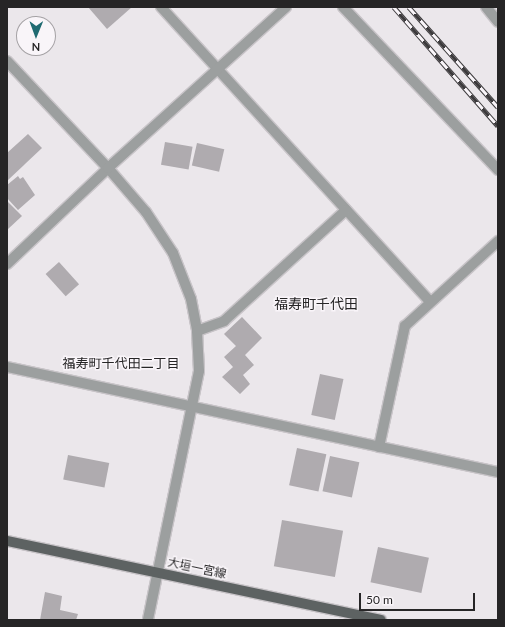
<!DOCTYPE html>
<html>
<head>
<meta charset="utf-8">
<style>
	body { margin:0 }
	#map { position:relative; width:505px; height:627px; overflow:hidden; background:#ebe7eb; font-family:Lato,"Noto Sans JP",sans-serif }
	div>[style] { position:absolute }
	.building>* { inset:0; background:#afabaf; transform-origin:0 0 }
	.roads { filter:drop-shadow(1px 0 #c8c4c8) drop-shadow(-1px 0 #c8c4c8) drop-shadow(0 1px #c8c4c8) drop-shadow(0 -1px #c8c4c8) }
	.minor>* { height:10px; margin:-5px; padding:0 5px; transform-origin:5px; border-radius:5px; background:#9c9f9f }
	.major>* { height:10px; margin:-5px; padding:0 5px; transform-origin:5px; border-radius:5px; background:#5d6262 }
	.rail>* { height:4.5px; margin-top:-2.25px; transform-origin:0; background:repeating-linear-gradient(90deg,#f9f5f9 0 9px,#3c3a3c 0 18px); box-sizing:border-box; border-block:1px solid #3c3a3c }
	span { translate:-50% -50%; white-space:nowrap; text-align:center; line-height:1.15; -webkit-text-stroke:3px #f9f5f9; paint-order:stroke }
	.street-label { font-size:12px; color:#262526 }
	.neighbourhood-label { font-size:13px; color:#262526 }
	.quarter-label { font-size:14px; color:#262526 }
	.frame { position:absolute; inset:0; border:8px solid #262526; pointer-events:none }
	.north { position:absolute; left:16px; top:16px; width:40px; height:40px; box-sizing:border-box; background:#f9f5f9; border:1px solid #a5a2a5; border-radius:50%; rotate:181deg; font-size:11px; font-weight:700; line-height:16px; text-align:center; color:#262526 }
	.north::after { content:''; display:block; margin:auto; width:14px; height:18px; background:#1f6a71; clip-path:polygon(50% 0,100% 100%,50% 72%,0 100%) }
	.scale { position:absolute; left:359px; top:593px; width:116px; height:18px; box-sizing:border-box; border:2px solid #262526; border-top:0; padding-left:5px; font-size:12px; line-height:14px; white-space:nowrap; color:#262526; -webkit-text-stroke:3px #f9f5f9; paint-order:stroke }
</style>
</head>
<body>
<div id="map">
	<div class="building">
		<div style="clip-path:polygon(88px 7px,132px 7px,107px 29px)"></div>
		<div style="clip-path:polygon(28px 134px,42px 148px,7px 181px,7px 153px)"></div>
		<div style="left:165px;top:142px;width:28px;height:23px;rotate:10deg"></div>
		<div style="left:197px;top:143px;width:28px;height:23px;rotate:13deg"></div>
		<div style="clip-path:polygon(18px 176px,20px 179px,23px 177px,35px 195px,18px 210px,7px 198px,7px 185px)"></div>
		<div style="clip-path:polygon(7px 201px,22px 216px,7px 230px)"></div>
		<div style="left:59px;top:262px;width:30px;height:18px;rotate:48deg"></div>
		<div style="clip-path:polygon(242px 317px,262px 338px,245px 355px,254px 365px,243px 375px,250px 384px,240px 394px,222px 377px,233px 367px,224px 357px,236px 346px,224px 334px)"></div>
		<div style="left:320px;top:374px;width:24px;height:42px;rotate:12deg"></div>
		<div style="left:297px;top:448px;width:30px;height:38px;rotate:12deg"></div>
		<div style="left:68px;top:455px;width:42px;height:25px;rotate:11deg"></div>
		<div style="left:330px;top:456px;width:30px;height:36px;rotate:12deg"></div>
		<div style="left:282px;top:520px;width:62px;height:47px;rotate:10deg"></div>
		<div style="left:378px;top:547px;width:52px;height:36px;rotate:12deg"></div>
		<div style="clip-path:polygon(45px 592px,62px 596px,60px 610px,78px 614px,76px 620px,40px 620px)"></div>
	</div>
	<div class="roads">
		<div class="minor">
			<div style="left:161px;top:7px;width:399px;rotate:47.6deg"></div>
			<div style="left:343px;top:7px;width:225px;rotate:46.4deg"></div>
			<div style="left:486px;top:7px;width:19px;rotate:51deg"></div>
			<div style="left:7px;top:61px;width:147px;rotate:46.7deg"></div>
			<div style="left:108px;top:168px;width:58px;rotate:49.2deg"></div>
			<div style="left:146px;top:212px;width:49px;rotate:56.6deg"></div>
			<div style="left:173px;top:253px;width:49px;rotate:68.6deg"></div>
			<div style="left:191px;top:299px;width:33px;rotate:79deg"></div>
			<div style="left:197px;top:331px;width:40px;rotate:87.1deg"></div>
			<div style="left:199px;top:371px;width:254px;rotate:101.6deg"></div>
			<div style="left:7px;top:264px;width:139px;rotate:-43.5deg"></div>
			<div style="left:108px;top:168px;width:240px;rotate:-42.1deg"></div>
			<div style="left:197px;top:331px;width:29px;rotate:-20deg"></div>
			<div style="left:224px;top:321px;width:165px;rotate:-42.3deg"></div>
			<div style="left:7px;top:367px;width:502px;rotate:12.07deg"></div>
			<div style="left:379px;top:447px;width:124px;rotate:-77.9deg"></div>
			<div style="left:405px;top:326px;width:126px;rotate:-42.4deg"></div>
		</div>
		<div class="major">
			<div style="left:7px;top:541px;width:382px;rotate:11.9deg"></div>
		</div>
	</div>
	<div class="rail">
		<div style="left:394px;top:7px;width:158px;rotate:48.8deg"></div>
		<div style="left:409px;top:7px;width:134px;rotate:48.3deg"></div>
	</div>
	<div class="street-label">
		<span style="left:197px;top:568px;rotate:12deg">大垣一宮線</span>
	</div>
	<div class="neighbourhood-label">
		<span style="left:121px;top:363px">福寿町千代田二丁目</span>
	</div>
	<div class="quarter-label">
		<span style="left:316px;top:304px">福寿町千代田</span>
	</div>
	<div class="frame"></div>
	<div class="north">N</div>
	<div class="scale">50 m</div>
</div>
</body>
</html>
